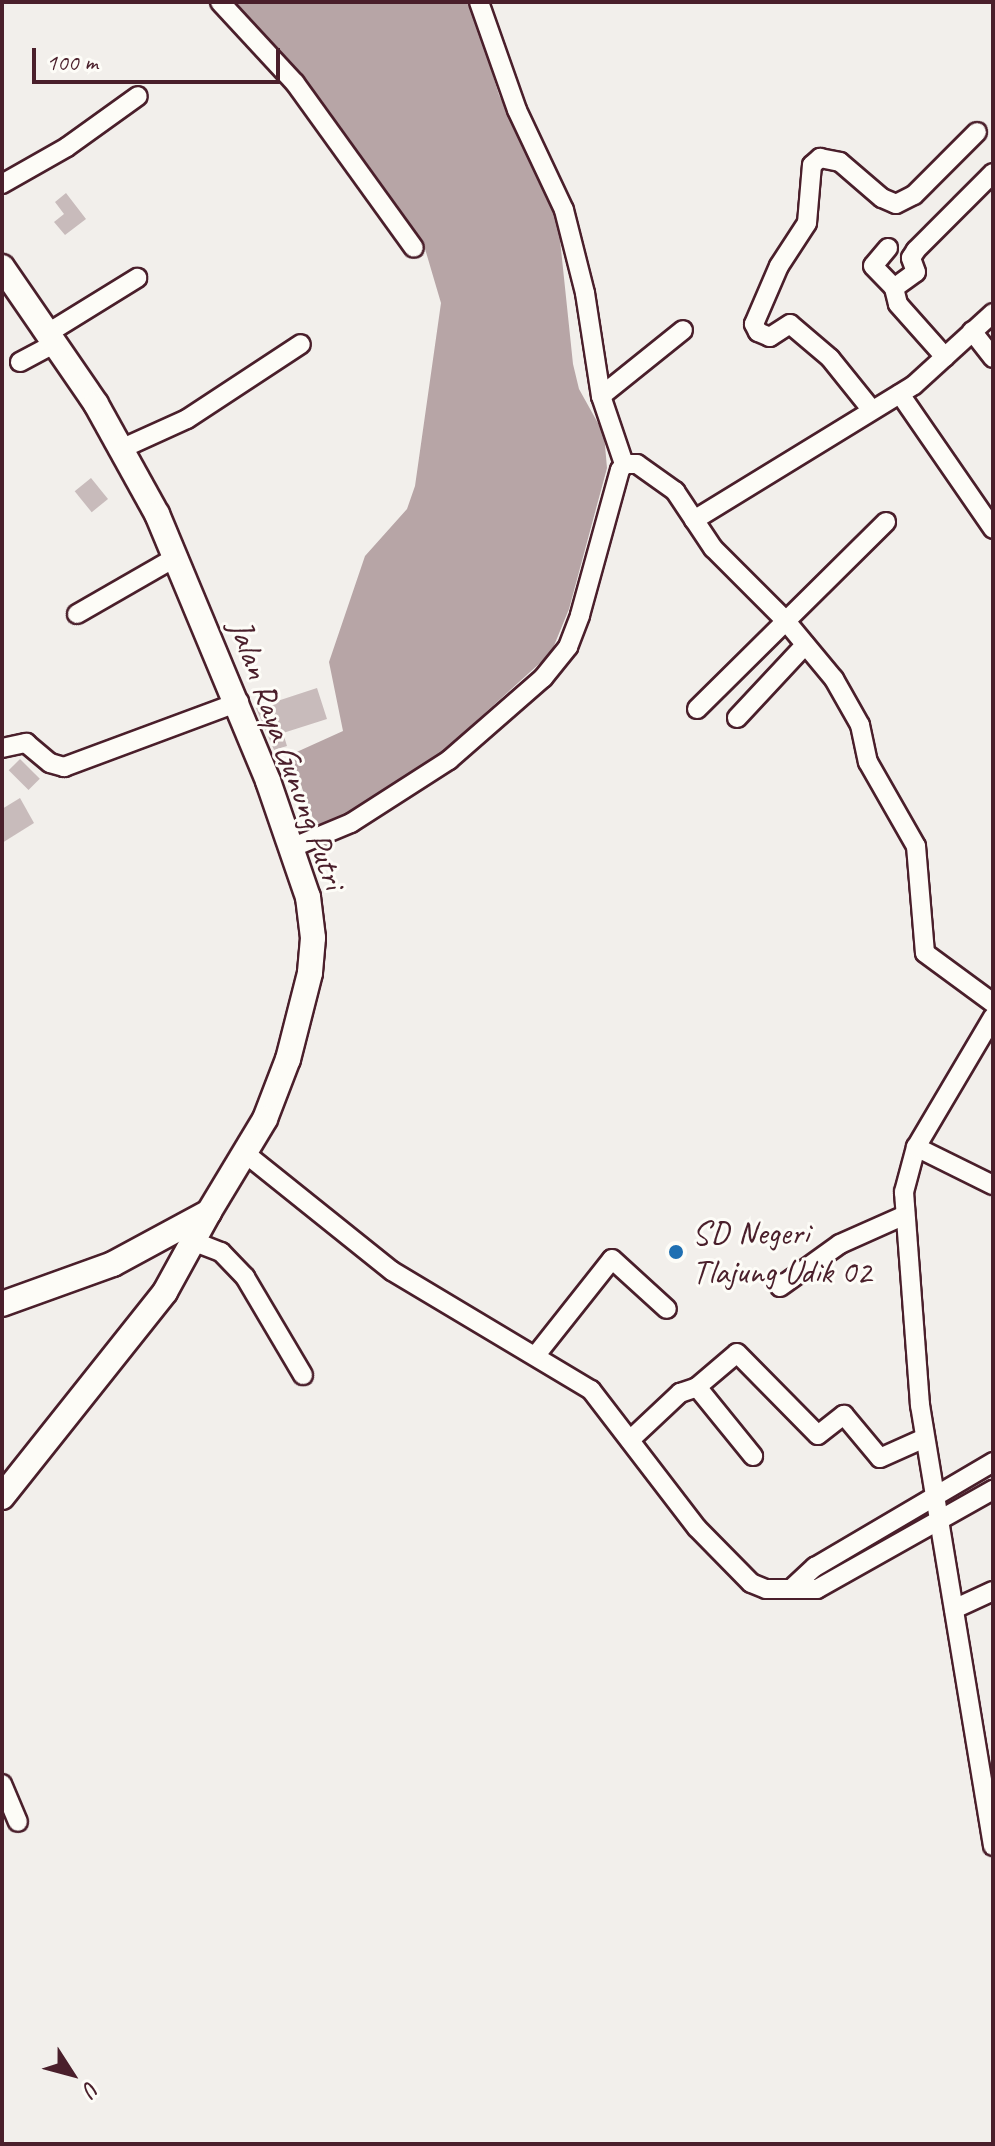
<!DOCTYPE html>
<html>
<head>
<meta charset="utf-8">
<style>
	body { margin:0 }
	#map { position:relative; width:995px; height:2146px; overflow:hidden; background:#f2efeb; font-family:Caveat,sans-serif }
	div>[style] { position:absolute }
	.water>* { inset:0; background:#b7a5a6 }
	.building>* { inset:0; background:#c8bbbb; transform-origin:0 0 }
	.roads { filter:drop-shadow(2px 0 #4a1f2b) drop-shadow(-2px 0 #4a1f2b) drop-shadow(0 2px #4a1f2b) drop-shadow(0 -2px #4a1f2b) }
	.minor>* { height:18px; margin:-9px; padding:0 9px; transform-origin:9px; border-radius:9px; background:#fdfcf7 }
	.major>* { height:24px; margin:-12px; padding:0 12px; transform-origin:12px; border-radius:12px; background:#fdfcf7 }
	.dots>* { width:22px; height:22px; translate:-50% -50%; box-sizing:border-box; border:4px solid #fdfcf7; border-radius:50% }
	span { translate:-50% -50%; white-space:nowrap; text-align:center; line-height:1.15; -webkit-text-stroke:6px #fdfcf7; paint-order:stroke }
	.street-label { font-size:34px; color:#4a1f2b }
	.poi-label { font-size:34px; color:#4a1f2b }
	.left { translate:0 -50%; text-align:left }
	.frame { position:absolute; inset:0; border:4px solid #4a1f2b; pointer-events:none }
	.north { position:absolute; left:32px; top:2034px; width:80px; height:80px; -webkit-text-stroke:6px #fdfcf7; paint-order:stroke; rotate:126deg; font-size:22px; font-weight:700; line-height:32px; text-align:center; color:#4a1f2b }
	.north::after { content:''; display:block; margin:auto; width:28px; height:36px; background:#4a1f2b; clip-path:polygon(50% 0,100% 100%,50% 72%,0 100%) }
	.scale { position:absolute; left:32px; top:48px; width:248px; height:36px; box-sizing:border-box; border:4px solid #4a1f2b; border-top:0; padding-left:10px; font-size:24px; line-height:28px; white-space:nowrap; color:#4a1f2b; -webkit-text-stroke:6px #fdfcf7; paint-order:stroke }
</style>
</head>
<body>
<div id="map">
	<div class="water">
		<div style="clip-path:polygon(230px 2px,470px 2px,499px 95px,557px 211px,573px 364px,579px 389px,604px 434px,607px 468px,569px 609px,551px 653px,443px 751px,336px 824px,317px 829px,290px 755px,343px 731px,329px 662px,365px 556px,407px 509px,415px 486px,441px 303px,423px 242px,375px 187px,319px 102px)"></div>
	</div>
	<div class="building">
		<div style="clip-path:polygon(66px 193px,86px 219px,65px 235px,54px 222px,64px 214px,55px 202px)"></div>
		<div style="left:91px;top:478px;width:27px;height:21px;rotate:51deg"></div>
		<div style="clip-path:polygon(317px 688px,327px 719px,283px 733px,287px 746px,274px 750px,256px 708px)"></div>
		<div style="left:20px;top:759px;width:28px;height:16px;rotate:45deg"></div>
		<div style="clip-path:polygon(20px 798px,34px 823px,2px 843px,2px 809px)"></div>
	</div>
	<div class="roads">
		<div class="minor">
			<div style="left:220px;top:2px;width:110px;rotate:47.2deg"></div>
			<div style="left:295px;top:83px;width:203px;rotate:54.2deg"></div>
			<div style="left:479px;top:2px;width:114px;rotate:70.6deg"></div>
			<div style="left:517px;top:110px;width:110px;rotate:64.8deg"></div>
			<div style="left:564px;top:210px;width:86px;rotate:75.8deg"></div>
			<div style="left:585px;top:293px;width:104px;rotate:81.2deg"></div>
			<div style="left:601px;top:396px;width:72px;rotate:71.3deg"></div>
			<div style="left:2px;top:184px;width:75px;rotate:-29.6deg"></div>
			<div style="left:67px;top:147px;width:87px;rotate:-35.7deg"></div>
			<div style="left:888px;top:248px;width:23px;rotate:130deg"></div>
			<div style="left:873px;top:266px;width:30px;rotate:46deg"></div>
			<div style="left:972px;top:331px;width:34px;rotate:52deg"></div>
			<div style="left:48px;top:333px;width:105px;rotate:-31.7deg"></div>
			<div style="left:945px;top:357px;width:71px;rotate:-131.6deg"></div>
			<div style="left:898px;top:304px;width:16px;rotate:-104deg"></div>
			<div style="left:894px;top:288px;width:27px;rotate:-36deg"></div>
			<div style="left:916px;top:272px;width:15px;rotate:-110deg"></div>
			<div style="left:911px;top:258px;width:9px;rotate:-58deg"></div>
			<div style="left:916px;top:250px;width:109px;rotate:-45deg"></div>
			<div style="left:20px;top:362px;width:38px;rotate:-28deg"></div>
			<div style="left:900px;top:394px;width:164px;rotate:55.4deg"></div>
			<div style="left:601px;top:396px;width:105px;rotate:-38.8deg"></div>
			<div style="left:871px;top:409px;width:65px;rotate:-128.8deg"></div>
			<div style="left:830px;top:358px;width:52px;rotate:-139.6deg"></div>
			<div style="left:790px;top:324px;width:24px;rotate:147deg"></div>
			<div style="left:770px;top:337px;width:13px;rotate:-157deg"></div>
			<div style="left:758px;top:332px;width:9px;rotate:-117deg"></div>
			<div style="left:754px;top:324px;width:63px;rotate:-66.7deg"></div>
			<div style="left:779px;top:266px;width:51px;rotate:-56.9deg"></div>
			<div style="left:807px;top:223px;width:58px;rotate:-85.1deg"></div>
			<div style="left:812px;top:165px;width:11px;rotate:-41deg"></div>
			<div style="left:820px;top:158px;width:20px;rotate:11deg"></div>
			<div style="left:840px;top:162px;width:55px;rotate:40.6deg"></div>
			<div style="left:882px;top:198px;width:15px;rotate:23deg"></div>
			<div style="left:896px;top:204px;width:20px;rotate:-27deg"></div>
			<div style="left:914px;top:195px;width:89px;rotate:-45deg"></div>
			<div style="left:123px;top:448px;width:70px;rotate:-24.4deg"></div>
			<div style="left:187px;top:419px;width:136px;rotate:-33.3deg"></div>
			<div style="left:694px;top:520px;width:258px;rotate:-31.5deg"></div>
			<div style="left:914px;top:385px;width:107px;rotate:-42.3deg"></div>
			<div style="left:77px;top:614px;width:114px;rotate:-29.9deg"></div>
			<div style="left:697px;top:709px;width:266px;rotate:-44.7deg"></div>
			<div style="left:737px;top:718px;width:100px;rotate:-47deg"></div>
			<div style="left:2px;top:748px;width:25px;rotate:-12deg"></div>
			<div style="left:26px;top:743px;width:31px;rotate:40deg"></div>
			<div style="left:50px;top:763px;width:15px;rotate:16deg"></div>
			<div style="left:64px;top:767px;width:187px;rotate:-20.4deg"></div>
			<div style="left:291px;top:848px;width:65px;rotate:-22.6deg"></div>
			<div style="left:351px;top:823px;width:117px;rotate:-32.7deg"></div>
			<div style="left:449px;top:760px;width:125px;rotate:-41.1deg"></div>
			<div style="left:543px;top:678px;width:40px;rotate:-51deg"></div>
			<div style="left:568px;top:647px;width:34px;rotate:-69deg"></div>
			<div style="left:580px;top:615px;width:150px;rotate:-74.6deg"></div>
			<div style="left:620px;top:470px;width:7px;rotate:-56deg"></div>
			<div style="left:624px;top:464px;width:13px"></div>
			<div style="left:637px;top:464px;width:47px;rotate:35.4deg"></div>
			<div style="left:675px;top:491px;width:69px;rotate:56.3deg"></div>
			<div style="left:713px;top:548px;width:102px;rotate:45deg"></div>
			<div style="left:785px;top:620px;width:77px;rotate:50.3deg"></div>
			<div style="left:834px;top:679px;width:53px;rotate:60.5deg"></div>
			<div style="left:860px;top:725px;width:38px;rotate:78deg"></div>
			<div style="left:868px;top:762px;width:97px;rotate:60.3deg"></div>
			<div style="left:916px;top:846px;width:107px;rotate:85.2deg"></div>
			<div style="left:925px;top:953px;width:84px;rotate:36.3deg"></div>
			<div style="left:993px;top:1017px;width:151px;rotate:120.6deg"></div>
			<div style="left:916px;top:1147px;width:47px;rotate:104.9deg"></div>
			<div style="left:904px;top:1192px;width:214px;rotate:85.7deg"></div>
			<div style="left:920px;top:1405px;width:447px;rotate:80.6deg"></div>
			<div style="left:916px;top:1147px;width:86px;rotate:26.3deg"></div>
			<div style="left:246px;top:1154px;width:187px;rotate:38.7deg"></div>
			<div style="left:392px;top:1271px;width:232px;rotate:30.9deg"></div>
			<div style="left:591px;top:1390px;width:174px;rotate:52.5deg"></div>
			<div style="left:697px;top:1528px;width:77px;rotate:45.5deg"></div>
			<div style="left:751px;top:1583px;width:16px;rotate:22deg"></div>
			<div style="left:766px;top:1589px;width:51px"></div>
			<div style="left:817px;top:1589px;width:202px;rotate:-29.4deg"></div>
			<div style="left:195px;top:1242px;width:28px;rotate:21deg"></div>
			<div style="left:221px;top:1252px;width:35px;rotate:46deg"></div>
			<div style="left:245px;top:1277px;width:114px;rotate:59.4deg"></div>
			<div style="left:780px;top:1287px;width:74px;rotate:-35.6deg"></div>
			<div style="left:840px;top:1244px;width:71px;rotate:-24deg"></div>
			<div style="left:536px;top:1355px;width:122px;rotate:-51.6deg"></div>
			<div style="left:612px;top:1259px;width:74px;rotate:42.3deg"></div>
			<div style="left:697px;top:1387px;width:89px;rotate:50.9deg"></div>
			<div style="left:630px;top:1440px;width:69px;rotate:-43.2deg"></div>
			<div style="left:680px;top:1393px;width:18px;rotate:-19deg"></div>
			<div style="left:697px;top:1387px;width:52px;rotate:-40.4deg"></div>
			<div style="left:737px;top:1353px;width:115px;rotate:45.4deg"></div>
			<div style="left:818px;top:1435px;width:33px;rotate:-38deg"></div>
			<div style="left:844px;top:1415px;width:56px;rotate:50.1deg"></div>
			<div style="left:880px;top:1458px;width:49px;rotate:-24deg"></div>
			<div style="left:791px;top:1589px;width:33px;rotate:-43deg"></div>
			<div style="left:815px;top:1567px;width:207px;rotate:-30.5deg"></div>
			<div style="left:954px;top:1609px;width:43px;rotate:-24.8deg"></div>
			<div style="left:2px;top:1784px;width:41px;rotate:67.2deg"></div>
		</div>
		<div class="major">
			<div style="left:2px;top:267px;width:166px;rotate:55.5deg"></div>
			<div style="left:96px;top:404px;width:126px;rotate:61deg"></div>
			<div style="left:157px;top:514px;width:289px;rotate:67.4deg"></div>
			<div style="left:268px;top:781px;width:123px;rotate:71deg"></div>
			<div style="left:308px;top:897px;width:41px;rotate:83deg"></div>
			<div style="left:313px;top:938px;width:35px;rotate:95deg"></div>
			<div style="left:310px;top:973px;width:89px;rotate:104.3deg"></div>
			<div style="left:288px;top:1059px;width:64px;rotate:111deg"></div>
			<div style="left:265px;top:1119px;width:109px;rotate:121.1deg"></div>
			<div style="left:209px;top:1212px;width:109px;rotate:151.6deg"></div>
			<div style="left:113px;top:1264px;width:118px;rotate:160.2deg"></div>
			<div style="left:2px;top:1497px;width:262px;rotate:-51.5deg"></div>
			<div style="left:165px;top:1292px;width:91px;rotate:-61.2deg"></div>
		</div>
	</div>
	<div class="dots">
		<div style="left:676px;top:1252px;background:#1f6fb2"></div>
	</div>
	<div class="street-label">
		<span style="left:288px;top:754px;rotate:70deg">Jalan Raya Gunung Putri</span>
	</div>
	<div class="poi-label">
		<span class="left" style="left:692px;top:1252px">SD Negeri<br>Tlajung Udik 02</span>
	</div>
	<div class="frame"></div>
	<div class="north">U</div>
	<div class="scale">100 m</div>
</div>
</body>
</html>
